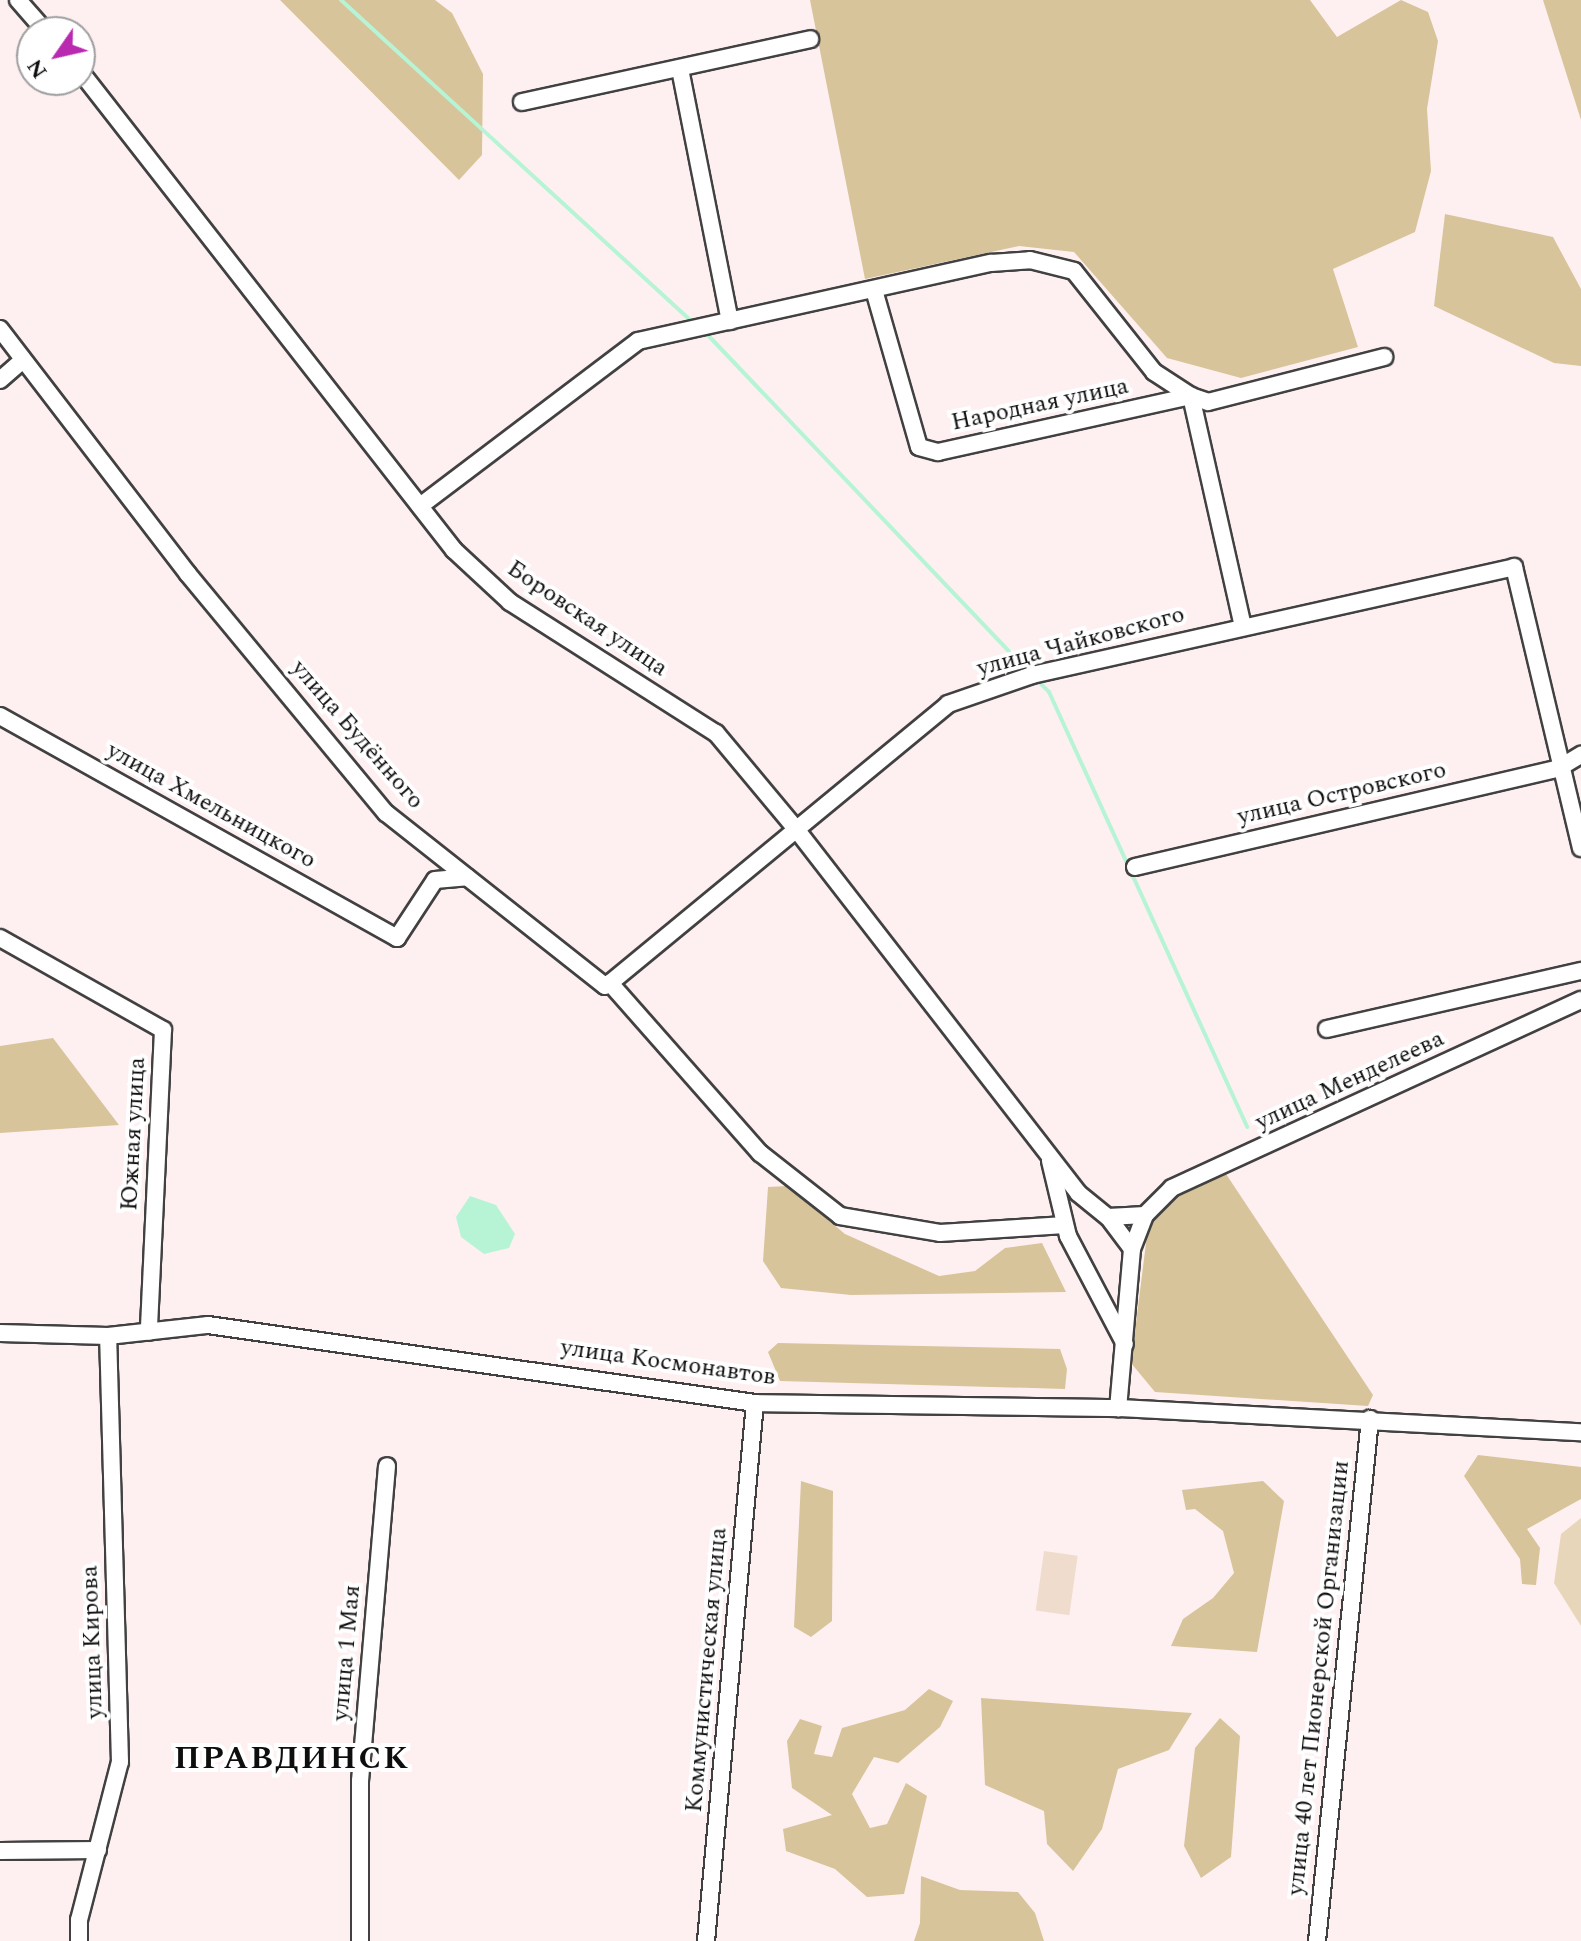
<!DOCTYPE html>
<html>
<head>
<meta charset="utf-8">
<style>
	body { margin:0 }
	#map { position:relative; width:1581px; height:1941px; overflow:hidden; background:#fef0f1; font-family:Spectral,serif }
	div>[style] { position:absolute }
	.green>* { inset:0; background:#e8d6ba }
	.forest>* { inset:0; background:#d8c49a }
	.pitch>* { inset:0; background:#f0dccc; transform-origin:0 0 }
	.water>* { inset:0; background:#b6f4d5 }
	.stream>* { height:4px; margin:-2px; padding:0 2px; transform-origin:2px; border-radius:2px; background:#b6f4d5 }
	.roads { filter:drop-shadow(2px 0 #414141) drop-shadow(-2px 0 #414141) drop-shadow(0 2px #414141) drop-shadow(0 -2px #414141) }
	.minor>* { height:16px; margin:-8px; padding:0 8px; transform-origin:8px; border-radius:8px; background:#fff }
	span { translate:-50% -50%; white-space:nowrap; text-align:center; line-height:1.15; -webkit-text-stroke:8px #fff; paint-order:stroke }
	.street-label { font-size:24px; color:#0e0e0e }
	.district-label { font-size:32px; color:#0e0e0e; font-weight:700; letter-spacing:2px }
	.north { position:absolute; left:16px; top:16px; width:80px; height:80px; box-sizing:border-box; background:#fff; border:2px solid #9f9f9f; border-radius:50%; rotate:236deg; font-size:22px; font-weight:700; line-height:32px; text-align:center; color:#0e0e0e }
	.north::after { content:''; display:block; margin:auto; width:28px; height:36px; background:#ba2ab0; clip-path:polygon(50% 0,100% 100%,50% 72%,0 100%) }
</style>
</head>
<body>
<div id="map">
	<div class="green">
		<div style="clip-path:polygon(1581px 1518px,1581px 1626px,1554px 1583px,1561px 1534px)"></div>
	</div>
	<div class="forest">
		<div style="clip-path:polygon(280px 0,435px 0,452px 13px,483px 74px,482px 155px,459px 180px)"></div>
		<div style="clip-path:polygon(810px 0,1310px 0,1337px 37px,1401px 0,1428px 12px,1438px 41px,1427px 109px,1431px 171px,1415px 232px,1333px 269px,1358px 347px,1241px 378px,1167px 358px,1074px 252px,1019px 246px,865px 279px)"></div>
		<div style="clip-path:polygon(1543px 0,1581px 0,1581px 120px)"></div>
		<div style="clip-path:polygon(1445px 214px,1553px 237px,1581px 289px,1581px 366px,1554px 363px,1434px 306px)"></div>
		<div style="clip-path:polygon(53px 1038px,119px 1125px,0 1133px,0 1046px)"></div>
		<div style="clip-path:polygon(1226px 1174px,1373px 1395px,1368px 1406px,1155px 1392px,1131px 1363px,1148px 1227px,1177px 1195px)"></div>
		<div style="clip-path:polygon(787px 1186px,845px 1234px,939px 1276px,975px 1271px,1005px 1248px,1042px 1243px,1066px 1292px,851px 1295px,781px 1288px,763px 1261px,768px 1187px)"></div>
		<div style="clip-path:polygon(778px 1343px,1060px 1349px,1067px 1369px,1065px 1389px,780px 1381px,768px 1352px)"></div>
		<div style="clip-path:polygon(1478px 1455px,1581px 1467px,1581px 1499px,1527px 1529px,1540px 1548px,1536px 1585px,1522px 1584px,1520px 1559px,1464px 1476px)"></div>
		<div style="clip-path:polygon(801px 1481px,833px 1491px,832px 1621px,811px 1637px,794px 1627px)"></div>
		<div style="clip-path:polygon(1263px 1481px,1284px 1501px,1257px 1652px,1171px 1646px,1183px 1619px,1213px 1598px,1234px 1573px,1223px 1531px,1195px 1509px,1186px 1510px,1182px 1490px)"></div>
		<div style="clip-path:polygon(929px 1689px,953px 1701px,940px 1727px,898px 1763px,874px 1757px,852px 1794px,870px 1828px,887px 1824px,906px 1783px,927px 1796px,904px 1894px,867px 1897px,835px 1869px,786px 1851px,783px 1829px,832px 1815px,792px 1788px,787px 1741px,800px 1719px,822px 1726px,814px 1754px,832px 1757px,842px 1728px,905px 1710px)"></div>
		<div style="clip-path:polygon(981px 1698px,1192px 1713px,1169px 1750px,1118px 1769px,1102px 1829px,1073px 1871px,1047px 1844px,1044px 1811px,985px 1785px)"></div>
		<div style="clip-path:polygon(1220px 1718px,1240px 1736px,1231px 1857px,1201px 1878px,1184px 1846px,1195px 1748px)"></div>
		<div style="clip-path:polygon(921px 1876px,960px 1890px,1018px 1892px,1035px 1913px,1044px 1941px,914px 1941px,920px 1923px)"></div>
	</div>
	<div class="pitch">
		<div style="left:1044px;top:1551px;width:34px;height:60px;rotate:8deg"></div>
	</div>
	<div class="water">
		<div style="clip-path:polygon(470px 1196px,496px 1205px,515px 1234px,509px 1248px,484px 1254px,461px 1237px,456px 1217px)"></div>
	</div>
	<div class="stream">
		<div style="left:341px;top:0;width:478px;rotate:42.5deg"></div>
		<div style="left:704px;top:331px;width:471px;rotate:46.4deg"></div>
		<div style="left:1035px;top:678px;width:20px;rotate:45deg"></div>
		<div style="left:1049px;top:692px;width:478px;rotate:65.5deg"></div>
	</div>
	<div class="roads">
		<div class="minor">
			<div style="left:18px;top:0;width:43px;rotate:48.8deg"></div>
			<div style="left:680px;top:69px;width:257px;rotate:78.8deg"></div>
			<div style="left:80px;top:71px;width:608px;rotate:52.02deg"></div>
			<div style="left:454px;top:550px;width:76px;rotate:42.9deg"></div>
			<div style="left:510px;top:602px;width:244px;rotate:32.5deg"></div>
			<div style="left:716px;top:733px;width:125px;rotate:50.2deg"></div>
			<div style="left:796px;top:829px;width:460px;rotate:52.2deg"></div>
			<div style="left:1078px;top:1193px;width:38px;rotate:39deg"></div>
			<div style="left:1108px;top:1217px;width:40px;rotate:53deg"></div>
			<div style="left:1132px;top:1249px;width:160px;rotate:95deg"></div>
			<div style="left:522px;top:102px;width:295px;rotate:-12.3deg"></div>
			<div style="left:874px;top:290px;width:163px;rotate:74deg"></div>
			<div style="left:919px;top:447px;width:20px;rotate:15deg"></div>
			<div style="left:938px;top:452px;width:259px;rotate:-12.5deg"></div>
			<div style="left:1191px;top:396px;width:18px;rotate:19deg"></div>
			<div style="left:1208px;top:402px;width:182px;rotate:-14.3deg"></div>
			<div style="left:0;top:329px;width:309px;rotate:52.5deg"></div>
			<div style="left:188px;top:574px;width:310px;rotate:50.4deg"></div>
			<div style="left:386px;top:813px;width:279px;rotate:38.3deg"></div>
			<div style="left:605px;top:986px;width:6px;rotate:-31deg"></div>
			<div style="left:610px;top:983px;width:227px;rotate:48.6deg"></div>
			<div style="left:760px;top:1153px;width:102px;rotate:38.2deg"></div>
			<div style="left:840px;top:1216px;width:101px;rotate:9.6deg"></div>
			<div style="left:940px;top:1233px;width:125px;rotate:-3.7deg"></div>
			<div style="left:0;top:380px;width:30px;rotate:-41deg"></div>
			<div style="left:420px;top:506px;width:273px;rotate:-37.1deg"></div>
			<div style="left:638px;top:341px;width:362px;rotate:-12.5deg"></div>
			<div style="left:991px;top:263px;width:39px;rotate:-4deg"></div>
			<div style="left:1030px;top:260px;width:45px;rotate:14deg"></div>
			<div style="left:1074px;top:271px;width:129px;rotate:51.6deg"></div>
			<div style="left:1154px;top:372px;width:44px;rotate:33deg"></div>
			<div style="left:1191px;top:396px;width:236px;rotate:77.3deg"></div>
			<div style="left:0;top:716px;width:455px;rotate:29.2deg"></div>
			<div style="left:397px;top:938px;width:69px;rotate:-56.8deg"></div>
			<div style="left:435px;top:880px;width:32px;rotate:-5deg"></div>
			<div style="left:1135px;top:867px;width:435px;rotate:-13.1deg"></div>
			<div style="left:1559px;top:768px;width:26px;rotate:-31deg"></div>
			<div style="left:0;top:938px;width:187px;rotate:29.4deg"></div>
			<div style="left:163px;top:1030px;width:302px;rotate:92.7deg"></div>
			<div style="left:610px;top:983px;width:438px;rotate:-39.5deg"></div>
			<div style="left:948px;top:704px;width:89px;rotate:-19deg"></div>
			<div style="left:1032px;top:675px;width:494px;rotate:-12.6deg"></div>
			<div style="left:1514px;top:567px;width:289px;rotate:76.6deg"></div>
			<div style="left:1327px;top:1029px;width:261px;rotate:-12.9deg"></div>
			<div style="left:1050px;top:1161px;width:77px;rotate:76.5deg"></div>
			<div style="left:1068px;top:1236px;width:122px;rotate:62.2deg"></div>
			<div style="left:1108px;top:1217px;width:37px;rotate:-3deg"></div>
			<div style="left:1132px;top:1249px;width:36px;rotate:-69deg"></div>
			<div style="left:1145px;top:1215px;width:38px;rotate:-45deg"></div>
			<div style="left:1172px;top:1188px;width:450px;rotate:-24.7deg"></div>
			<div style="left:0;top:1333px;width:108px;rotate:1.6deg"></div>
			<div style="left:108px;top:1336px;width:101px;rotate:-6.3deg"></div>
			<div style="left:208px;top:1325px;width:553px;rotate:8.12deg"></div>
			<div style="left:755px;top:1403px;width:363px;rotate:0.8deg"></div>
			<div style="left:1118px;top:1408px;width:464px;rotate:3deg"></div>
			<div style="left:0;top:1851px;width:98px;rotate:-0.6deg"></div>
			<div style="left:79px;top:1941px;width:21px;rotate:-90deg"></div>
			<div style="left:79px;top:1920px;width:163px;rotate:-75.5deg"></div>
			<div style="left:120px;top:1762px;width:426px;rotate:-91.6deg"></div>
			<div style="left:360px;top:1941px;width:160px;rotate:-90deg"></div>
			<div style="left:360px;top:1781px;width:316px;rotate:-85.1deg"></div>
			<div style="left:706px;top:1941px;width:540px;rotate:-84.8deg"></div>
			<div style="left:1317px;top:1941px;width:525px;rotate:-84.2deg"></div>
		</div>
	</div>
	<div class="street-label">
		<span style="left:1040px;top:405px;rotate:-12deg">Народная улица</span>
		<span style="left:587px;top:619px;rotate:34deg">Боровская улица</span>
		<span style="left:1081px;top:642px;rotate:-15deg">улица Чайковского</span>
		<span style="left:357px;top:735px;rotate:49deg">улица Будённого</span>
		<span style="left:1342px;top:794px;rotate:-13deg">улица Островского</span>
		<span style="left:211px;top:806px;rotate:29deg">улица Хмельницкого</span>
		<span style="left:1350px;top:1081px;rotate:-25deg">улица Менделеева</span>
		<span style="left:134px;top:1134px;rotate:-87deg">Южная улица</span>
		<span style="left:668px;top:1363px;rotate:8deg">улица Космонавтов</span>
		<span style="left:93px;top:1642px;rotate:-92deg">улица Кирова</span>
		<span style="left:347px;top:1653px;rotate:-85deg">улица 1 Мая</span>
		<span style="left:707px;top:1670px;rotate:-85deg">Коммунистическая улица</span>
		<span style="left:1319px;top:1678px;rotate:-84deg">улица 40 лет Пионерской Организации</span>
	</div>
	<div class="district-label">
		<span style="left:292px;top:1759px">ПРАВДИНСК</span>
	</div>
	<div class="north">N</div>
</div>
</body>
</html>
